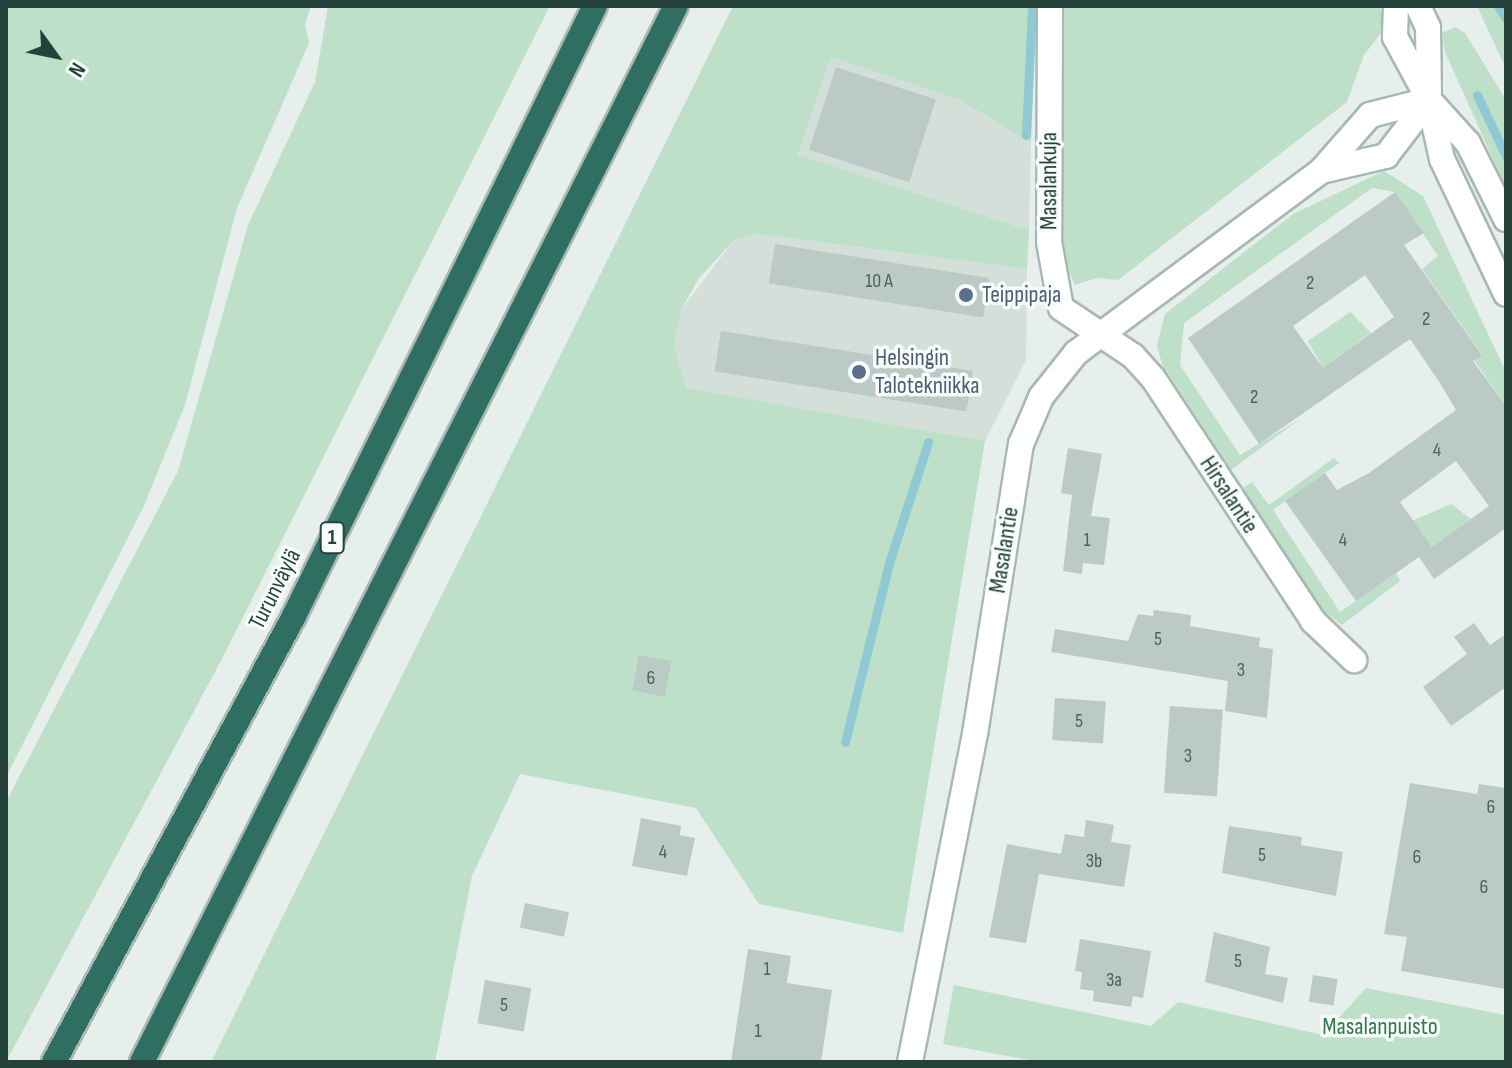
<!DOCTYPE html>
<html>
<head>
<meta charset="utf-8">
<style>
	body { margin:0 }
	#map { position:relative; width:1512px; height:1068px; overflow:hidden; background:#e6efeb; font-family:"Sofia Sans Condensed",sans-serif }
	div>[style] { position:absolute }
	.built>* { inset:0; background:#d4dfda }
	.green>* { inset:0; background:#bfe0c8 }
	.stream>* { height:9px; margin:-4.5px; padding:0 4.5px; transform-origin:4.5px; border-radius:4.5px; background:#8ec9d4 }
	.building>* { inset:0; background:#bbcac4; transform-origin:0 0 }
	.roads { filter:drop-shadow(2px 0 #a8b8b2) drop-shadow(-2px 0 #a8b8b2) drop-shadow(0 2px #a8b8b2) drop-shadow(0 -2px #a8b8b2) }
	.street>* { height:24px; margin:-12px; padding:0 12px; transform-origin:12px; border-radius:12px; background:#fff }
	.secondary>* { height:24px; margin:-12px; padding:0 12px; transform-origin:12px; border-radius:12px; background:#fff }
	.highway>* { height:24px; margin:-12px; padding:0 12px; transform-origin:12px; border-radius:12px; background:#2f6f62 }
	.dots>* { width:22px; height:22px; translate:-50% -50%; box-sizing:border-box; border:4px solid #f7fbf9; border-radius:50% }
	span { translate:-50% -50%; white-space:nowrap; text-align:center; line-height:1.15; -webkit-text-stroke:7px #f7fbf9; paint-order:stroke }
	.number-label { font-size:20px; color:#4a645c }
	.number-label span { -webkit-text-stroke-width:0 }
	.shield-label span { padding:2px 6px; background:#f7fbf9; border:2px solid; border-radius:6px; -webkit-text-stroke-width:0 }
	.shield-label { font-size:22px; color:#24423a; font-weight:700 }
	.street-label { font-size:24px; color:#24423a }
	.service-label { font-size:24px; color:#4e5e75 }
	.left { translate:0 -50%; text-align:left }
	.park-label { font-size:24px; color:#2d7a4b }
	.frame { position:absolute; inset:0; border:8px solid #24423a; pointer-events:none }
	.north { position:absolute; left:16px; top:16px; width:80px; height:80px; -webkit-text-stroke:6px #f7fbf9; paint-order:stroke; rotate:123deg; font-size:22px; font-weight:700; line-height:32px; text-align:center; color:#24423a }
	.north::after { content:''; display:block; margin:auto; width:28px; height:36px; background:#24423a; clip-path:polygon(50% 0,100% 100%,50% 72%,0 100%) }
</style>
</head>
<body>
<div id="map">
	<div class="built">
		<div style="clip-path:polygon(831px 57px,960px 100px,1031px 143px,1029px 230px,798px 156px)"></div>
		<div style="clip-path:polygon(759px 234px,1027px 269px,1026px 360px,985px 441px,687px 388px,674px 348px,681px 310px,734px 240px)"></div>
	</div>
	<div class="green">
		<div style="clip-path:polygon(6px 6px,311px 6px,305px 24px,309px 43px,237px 208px,185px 405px,143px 508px,6px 777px)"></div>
		<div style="clip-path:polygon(328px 6px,550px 6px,224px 655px,6px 1062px,6px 802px,178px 471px,248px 225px,315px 82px)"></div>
		<div style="clip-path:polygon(733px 6px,1036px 6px,1031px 143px,960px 100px,831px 57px,798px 155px,1029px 230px,1027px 269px,758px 234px,734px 240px,699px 278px,681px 310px,674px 347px,687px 388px,985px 441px,903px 933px,759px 904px,696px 808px,520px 774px,472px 876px,435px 1062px,211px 1062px)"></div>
		<div style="clip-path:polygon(1060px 6px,1380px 6px,1385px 28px,1364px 55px,1347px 102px,1118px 280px,1097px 278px,1075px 285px,1062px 257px)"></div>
		<div style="clip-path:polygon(1477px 6px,1506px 6px,1506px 69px)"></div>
		<div style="clip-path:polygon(1455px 27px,1465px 33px,1506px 100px,1506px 188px,1445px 52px,1442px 33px)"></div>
		<div style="clip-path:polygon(1384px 171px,1423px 196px,1506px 372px,1506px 406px,1474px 360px,1482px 354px,1422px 269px,1438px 256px,1395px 192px,1372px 188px,1184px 323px,1180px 365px,1240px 455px,1300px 419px,1231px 470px,1162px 364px,1157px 346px,1165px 314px,1293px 214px)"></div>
		<div style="clip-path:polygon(1350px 312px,1371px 333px,1323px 368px,1308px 341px)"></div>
		<div style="clip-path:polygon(1334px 458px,1339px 463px,1273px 510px,1340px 612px,1396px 573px,1400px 581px,1342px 625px,1319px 608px,1243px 488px,1252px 482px,1269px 505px)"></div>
		<div style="clip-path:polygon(1451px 504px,1471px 519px,1432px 547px,1419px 529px,1411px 533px,1405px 524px)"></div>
		<div style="clip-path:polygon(954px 985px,1151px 1026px,1178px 1002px,1323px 1035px,1366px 988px,1506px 1015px,1506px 1062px,1040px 1062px,943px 1044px)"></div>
	</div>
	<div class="stream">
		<div style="left:1498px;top:6px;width:15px;rotate:58deg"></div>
		<div style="left:1477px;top:95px;width:68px;rotate:64.6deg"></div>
		<div style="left:1026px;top:135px;width:129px;rotate:-87.3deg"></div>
		<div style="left:845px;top:742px;width:184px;rotate:-76.2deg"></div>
		<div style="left:889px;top:563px;width:127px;rotate:-72.1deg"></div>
	</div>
	<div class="building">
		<div style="left:836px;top:67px;width:105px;height:87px;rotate:18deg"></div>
		<div style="clip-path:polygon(evenodd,1395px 192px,1424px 233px,1404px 245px,1482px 355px,1473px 361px,1506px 406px,1506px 528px,1434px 579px,1419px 557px,1429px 550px,1356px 601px,1285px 501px,1325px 473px,1337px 490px,1369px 473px,1456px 410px,1440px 383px,1410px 339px,1259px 444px,1188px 338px,1395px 192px,1365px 275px,1394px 317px,1323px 368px,1293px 326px,1365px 275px,1395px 192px,1456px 461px,1489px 506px,1432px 547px,1400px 502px,1456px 461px)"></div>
		<div style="left:775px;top:244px;width:217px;height:40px;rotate:9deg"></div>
		<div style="left:721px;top:331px;width:255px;height:41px;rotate:9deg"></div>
		<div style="clip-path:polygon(1068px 448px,1102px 454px,1091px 516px,1110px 518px,1104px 565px,1083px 563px,1082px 574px,1063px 571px,1072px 495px,1061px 493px)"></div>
		<div style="clip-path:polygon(1154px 610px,1191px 615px,1190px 626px,1260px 638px,1259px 647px,1273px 649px,1267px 718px,1225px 711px,1228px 681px,1051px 652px,1055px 629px,1128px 641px,1138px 614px,1153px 616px)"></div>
		<div style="clip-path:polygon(1474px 623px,1490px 645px,1506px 634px,1506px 687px,1451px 726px,1423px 687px,1467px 654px,1454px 637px)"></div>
		<div style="left:639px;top:655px;width:33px;height:36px;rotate:11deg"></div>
		<div style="left:1055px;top:698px;width:51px;height:42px;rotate:4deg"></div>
		<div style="left:1170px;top:706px;width:53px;height:87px;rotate:4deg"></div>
		<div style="clip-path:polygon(1410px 783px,1477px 794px,1479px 784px,1506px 788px,1506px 989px,1401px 971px,1407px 937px,1384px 934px)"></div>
		<div style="clip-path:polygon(641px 818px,681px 826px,680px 835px,695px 838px,687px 876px,632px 866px)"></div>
		<div style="clip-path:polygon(1086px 820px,1114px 825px,1111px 842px,1131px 845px,1124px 887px,1039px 874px,1026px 943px,989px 937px,1007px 844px,1061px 854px,1065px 834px,1084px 837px)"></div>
		<div style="clip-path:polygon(1229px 826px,1302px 837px,1301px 845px,1343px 852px,1336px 896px,1222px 873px)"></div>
		<div style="left:525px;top:903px;width:45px;height:25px;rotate:12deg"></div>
		<div style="clip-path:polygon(1214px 932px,1270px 947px,1265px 974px,1288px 978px,1283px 1003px,1205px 982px)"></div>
		<div style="clip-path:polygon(1080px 939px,1151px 951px,1143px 998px,1133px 996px,1131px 1007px,1093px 1001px,1094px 991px,1080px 989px,1082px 972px,1075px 971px)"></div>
		<div style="clip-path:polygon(748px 949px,791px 956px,787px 983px,832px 990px,821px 1062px,731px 1062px)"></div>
		<div style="left:1313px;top:975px;width:25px;height:27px;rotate:9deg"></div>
		<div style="left:485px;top:980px;width:47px;height:44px;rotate:10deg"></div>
	</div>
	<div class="roads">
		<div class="street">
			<div style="left:1050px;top:6px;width:236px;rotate:90.2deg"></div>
			<div style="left:1049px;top:242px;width:67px;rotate:79.7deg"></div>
			<div style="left:1061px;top:308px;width:87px;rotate:33.7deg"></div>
			<div style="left:1133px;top:356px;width:30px;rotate:48deg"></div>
			<div style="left:1153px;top:378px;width:291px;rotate:56.6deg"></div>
			<div style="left:1313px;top:621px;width:57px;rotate:43.6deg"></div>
		</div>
		<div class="secondary">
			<div style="left:1396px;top:6px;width:31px;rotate:92deg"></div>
			<div style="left:1395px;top:37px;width:72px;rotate:61.6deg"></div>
			<div style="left:1429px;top:100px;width:58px;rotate:47.8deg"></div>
			<div style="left:1468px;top:143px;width:85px;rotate:63.4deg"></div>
			<div style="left:1418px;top:6px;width:23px;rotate:65deg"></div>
			<div style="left:1428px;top:27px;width:73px;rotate:89.2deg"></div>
			<div style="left:1429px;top:100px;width:60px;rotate:77.6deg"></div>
			<div style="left:1442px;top:159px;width:149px;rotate:64.6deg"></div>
			<div style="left:1321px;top:171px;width:67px;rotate:-13deg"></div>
			<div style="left:1386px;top:156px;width:71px;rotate:-52.5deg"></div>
			<div style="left:910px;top:1062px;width:334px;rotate:-78.8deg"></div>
			<div style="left:975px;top:734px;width:294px;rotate:-81deg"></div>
			<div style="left:1021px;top:444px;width:51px;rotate:-66.9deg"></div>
			<div style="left:1041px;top:397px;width:56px;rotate:-51.5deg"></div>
			<div style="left:1076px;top:353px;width:305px;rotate:-36.6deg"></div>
			<div style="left:1321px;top:171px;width:74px;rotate:-48.8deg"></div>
			<div style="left:1370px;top:115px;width:61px;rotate:-14.3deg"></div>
		</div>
		<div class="highway">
			<div style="left:54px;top:1062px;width:506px;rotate:-61.71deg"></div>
			<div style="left:294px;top:616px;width:680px;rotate:-63.74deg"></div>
			<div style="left:142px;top:1062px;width:1183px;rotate:-63.18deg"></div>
		</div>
	</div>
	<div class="dots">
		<div style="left:966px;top:295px;background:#5c6f8a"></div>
		<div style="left:859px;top:372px;background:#5c6f8a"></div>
	</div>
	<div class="number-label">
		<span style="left:879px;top:281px">10 A</span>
		<span style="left:1310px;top:283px">2</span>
		<span style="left:1426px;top:319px">2</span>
		<span style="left:1254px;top:397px">2</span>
		<span style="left:1437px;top:450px">4</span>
		<span style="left:1087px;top:540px">1</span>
		<span style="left:1343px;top:540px">4</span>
		<span style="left:1158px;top:639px">5</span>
		<span style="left:1241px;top:670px">3</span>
		<span style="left:651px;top:678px">6</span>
		<span style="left:1079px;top:721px">5</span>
		<span style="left:1188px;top:756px">3</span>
		<span style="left:1491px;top:807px">6</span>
		<span style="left:663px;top:852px">4</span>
		<span style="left:1262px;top:855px">5</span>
		<span style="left:1417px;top:857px">6</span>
		<span style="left:1094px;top:861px">3b</span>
		<span style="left:1484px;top:887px">6</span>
		<span style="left:1238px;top:961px">5</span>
		<span style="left:767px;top:969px">1</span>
		<span style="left:1114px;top:980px">3a</span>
		<span style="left:504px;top:1005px">5</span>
		<span style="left:758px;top:1031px">1</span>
	</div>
	<div class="shield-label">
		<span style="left:332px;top:538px">1</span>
	</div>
	<div class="street-label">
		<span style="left:1049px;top:181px;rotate:-90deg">Masalankuja</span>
		<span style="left:1229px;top:495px;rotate:57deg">Hirsalantie</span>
		<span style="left:1004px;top:550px;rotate:-81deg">Masalantie</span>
		<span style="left:275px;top:589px;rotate:-63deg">Turunväylä</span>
	</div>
	<div class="service-label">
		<span class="left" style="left:982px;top:295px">Teippipaja</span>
		<span class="left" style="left:875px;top:372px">Helsingin<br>Talotekniikka</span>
	</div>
	<div class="park-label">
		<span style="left:1380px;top:1027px">Masalanpuisto</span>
	</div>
	<div class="frame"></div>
	<div class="north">N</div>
</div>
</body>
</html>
